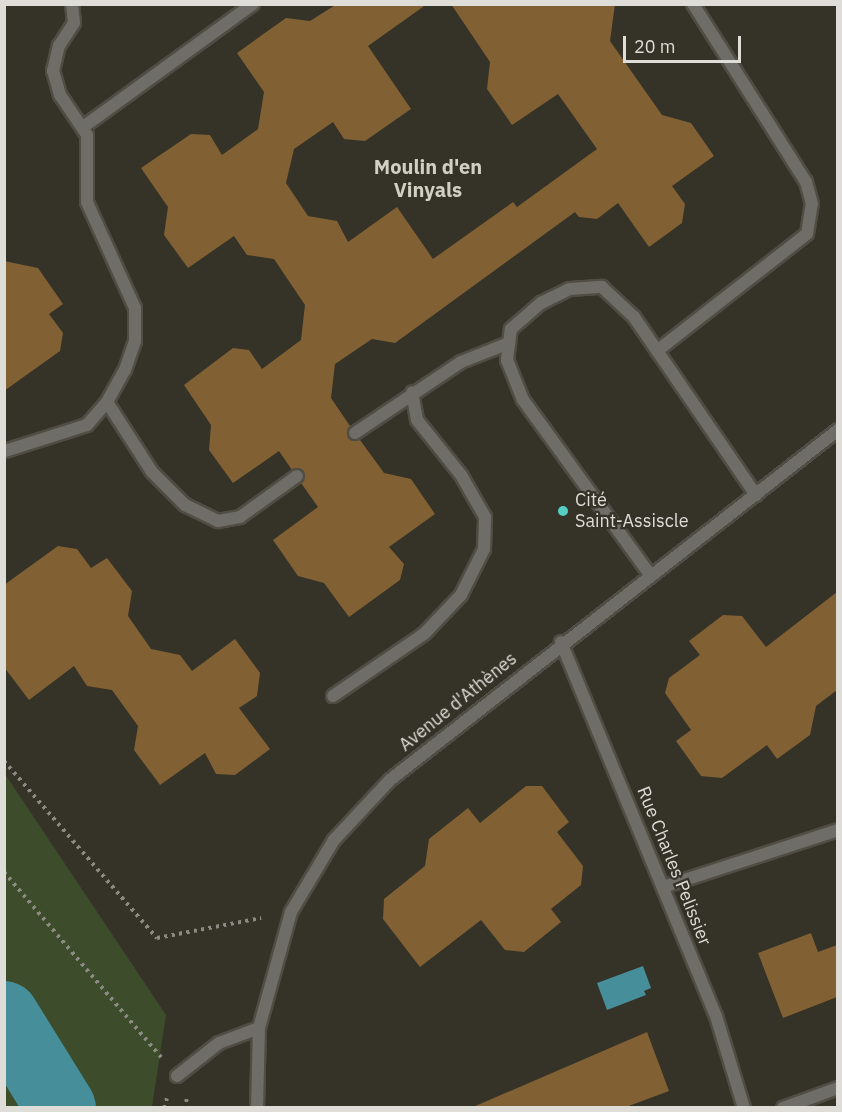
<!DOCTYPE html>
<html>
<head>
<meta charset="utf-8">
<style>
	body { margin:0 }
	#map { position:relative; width:842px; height:1112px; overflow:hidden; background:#353228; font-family:"IBM Plex Sans",sans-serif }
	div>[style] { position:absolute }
	.green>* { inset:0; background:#3d4d2b }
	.water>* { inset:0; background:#458e9a }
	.river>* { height:70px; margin:-35px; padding:0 35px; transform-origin:35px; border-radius:35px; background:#458e9a }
	.building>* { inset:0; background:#816133 }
	.path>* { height:4px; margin-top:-2px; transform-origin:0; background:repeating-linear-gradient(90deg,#8c8a82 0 3px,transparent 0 7.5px) }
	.roads { filter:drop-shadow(2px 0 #504d44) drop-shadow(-2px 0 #504d44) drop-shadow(0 2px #504d44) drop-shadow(0 -2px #504d44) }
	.service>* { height:12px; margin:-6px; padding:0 6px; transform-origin:6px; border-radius:6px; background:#6f6d68 }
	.minor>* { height:12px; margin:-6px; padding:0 6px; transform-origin:6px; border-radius:6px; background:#6f6d68 }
	.dots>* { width:16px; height:16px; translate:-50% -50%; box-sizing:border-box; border:3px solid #353228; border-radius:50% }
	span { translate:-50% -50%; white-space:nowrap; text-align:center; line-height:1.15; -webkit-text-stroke:4.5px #353228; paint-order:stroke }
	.poi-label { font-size:18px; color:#dfddd7 }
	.left { translate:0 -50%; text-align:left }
	.street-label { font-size:18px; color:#dfddd7 }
	.neighbourhood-label { font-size:20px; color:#d3cfc3; font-weight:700 }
	.frame { position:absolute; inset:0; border:6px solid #dfddd7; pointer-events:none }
	.scale { position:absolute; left:623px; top:36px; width:118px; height:27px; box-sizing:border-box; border:3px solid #dfddd7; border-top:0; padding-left:8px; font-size:18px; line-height:21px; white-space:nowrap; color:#dfddd7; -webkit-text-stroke:4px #353228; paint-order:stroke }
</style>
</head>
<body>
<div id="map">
	<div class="green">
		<div style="clip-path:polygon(5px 774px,166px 1015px,152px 1107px,5px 1107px)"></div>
	</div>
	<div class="water">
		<div style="clip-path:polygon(643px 966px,651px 988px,644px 991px,646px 995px,607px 1010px,597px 983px)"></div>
	</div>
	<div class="river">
		<div style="left:4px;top:1016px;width:108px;rotate:58.2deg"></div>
	</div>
	<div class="building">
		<div style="clip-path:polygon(337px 4px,427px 4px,368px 46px,411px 109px,365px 141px,344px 139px,333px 122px,294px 149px,286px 183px,308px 216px,337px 221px,348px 242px,397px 207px,433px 259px,513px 202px,517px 207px,597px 149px,558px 94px,512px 125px,487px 89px,490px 62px,451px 4px,615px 4px,610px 41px,662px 115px,691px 123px,714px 156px,672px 186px,685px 204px,682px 223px,649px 247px,618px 203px,597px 219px,579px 217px,575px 212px,395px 343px,372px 339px,335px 364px,331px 398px,350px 426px,348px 437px,360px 440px,384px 473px,411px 479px,435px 514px,389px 547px,404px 564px,400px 580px,349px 617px,324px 583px,298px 576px,273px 540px,318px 507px,301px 483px,304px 472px,292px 470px,279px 451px,233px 483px,209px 450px,211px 425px,184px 385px,233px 348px,249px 350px,262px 369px,301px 340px,305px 305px,274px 259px,247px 255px,234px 236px,188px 268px,164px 235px,168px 207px,141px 168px,191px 134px,210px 135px,222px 155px,258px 129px,264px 92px,237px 53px,286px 18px,310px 21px)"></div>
		<div style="clip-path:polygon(4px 261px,38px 268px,63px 304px,49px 314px,63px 333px,60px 351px,4px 391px)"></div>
		<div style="clip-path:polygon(58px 546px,77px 549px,91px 568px,107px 558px,132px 591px,128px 616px,151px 649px,180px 655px,192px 671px,235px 639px,260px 673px,257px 696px,239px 708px,270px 749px,235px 775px,216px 774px,205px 753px,160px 785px,134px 750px,138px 726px,112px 690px,87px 686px,74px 666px,29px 700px,4px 667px,4px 585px)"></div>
		<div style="clip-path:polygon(837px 592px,837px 690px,816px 706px,810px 735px,777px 759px,767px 745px,722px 778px,701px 776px,676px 741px,691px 730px,665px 693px,669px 678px,700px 655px,689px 641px,723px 615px,742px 616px,766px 647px)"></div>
		<div style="clip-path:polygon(526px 786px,542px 786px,569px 822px,557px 832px,583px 866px,581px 885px,551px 909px,561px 922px,524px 952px,505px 950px,481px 920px,420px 967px,383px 919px,384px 899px,425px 866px,429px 839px,468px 808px,480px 823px)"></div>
		<div style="clip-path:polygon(811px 933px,818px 952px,837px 945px,837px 997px,783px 1018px,758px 953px)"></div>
		<div style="clip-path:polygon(647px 1032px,669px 1091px,626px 1107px,473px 1107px)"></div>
	</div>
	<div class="path">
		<div style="left:4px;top:761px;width:234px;rotate:49.2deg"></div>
		<div style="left:157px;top:938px;width:106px;rotate:-10.9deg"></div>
		<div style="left:4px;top:872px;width:243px;rotate:49.7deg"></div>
		<div style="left:186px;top:1099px;width:9px;rotate:72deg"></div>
		<div style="left:164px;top:1108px;width:10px;rotate:-73deg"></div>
	</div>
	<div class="roads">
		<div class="service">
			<div style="left:83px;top:127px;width:210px;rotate:-35.9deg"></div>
			<div style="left:657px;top:351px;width:190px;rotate:-38deg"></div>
			<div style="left:807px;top:234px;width:30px;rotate:-81deg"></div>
			<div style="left:812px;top:204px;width:23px;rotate:-105deg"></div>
			<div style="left:806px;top:182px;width:211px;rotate:-122.4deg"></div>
			<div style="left:107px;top:402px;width:83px;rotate:57.3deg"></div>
			<div style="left:152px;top:472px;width:47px;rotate:45deg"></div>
			<div style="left:185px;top:505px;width:37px;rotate:26deg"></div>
			<div style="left:218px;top:521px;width:22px;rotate:-10deg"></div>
			<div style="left:240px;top:517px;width:70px;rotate:-35.7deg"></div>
			<div style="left:355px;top:433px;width:128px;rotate:-33.8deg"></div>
			<div style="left:461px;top:362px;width:52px;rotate:-21.6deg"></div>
			<div style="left:5px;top:451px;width:86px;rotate:-17.6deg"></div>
			<div style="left:87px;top:425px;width:30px;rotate:-49deg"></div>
			<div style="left:107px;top:402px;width:37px;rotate:-61deg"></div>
			<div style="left:125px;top:370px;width:31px;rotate:-71deg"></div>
			<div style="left:135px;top:341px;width:33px;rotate:-90deg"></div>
			<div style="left:135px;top:308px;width:116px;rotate:-114.4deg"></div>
			<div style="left:87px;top:202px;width:67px;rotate:-90deg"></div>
			<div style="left:87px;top:135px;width:48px;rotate:-124deg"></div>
			<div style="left:60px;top:95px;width:25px;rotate:-106deg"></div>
			<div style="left:53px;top:71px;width:26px;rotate:-77deg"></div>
			<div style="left:59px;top:46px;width:27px;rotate:-57deg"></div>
			<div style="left:74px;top:23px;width:19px;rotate:-96deg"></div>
			<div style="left:651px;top:576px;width:218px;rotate:-126deg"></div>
			<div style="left:523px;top:400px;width:43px;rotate:-111.8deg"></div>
			<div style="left:507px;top:360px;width:31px;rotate:-83deg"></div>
			<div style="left:511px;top:329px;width:40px;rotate:-41deg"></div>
			<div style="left:541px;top:303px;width:32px;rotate:-26deg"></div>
			<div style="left:570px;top:289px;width:32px;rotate:-4deg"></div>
			<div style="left:602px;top:287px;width:44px;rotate:43.2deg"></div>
			<div style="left:634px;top:317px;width:216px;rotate:55.6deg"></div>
			<div style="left:333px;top:696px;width:110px;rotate:-34.3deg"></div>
			<div style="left:424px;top:634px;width:54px;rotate:-46.5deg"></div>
			<div style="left:461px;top:595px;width:51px;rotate:-63.4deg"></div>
			<div style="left:484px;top:549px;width:32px;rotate:-88deg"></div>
			<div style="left:485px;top:517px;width:48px;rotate:-119.7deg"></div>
			<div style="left:461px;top:475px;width:70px;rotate:-128.7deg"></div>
			<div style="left:417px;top:420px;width:28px;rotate:-100deg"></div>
			<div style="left:663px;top:887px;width:184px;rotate:-18deg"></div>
			<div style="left:177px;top:1076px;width:53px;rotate:-38.2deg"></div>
			<div style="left:219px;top:1043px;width:43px;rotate:-20.6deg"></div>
		</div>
		<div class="minor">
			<div style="left:561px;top:642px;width:405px;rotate:67.5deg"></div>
			<div style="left:716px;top:1016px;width:96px;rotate:73.1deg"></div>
			<div style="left:257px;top:1108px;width:80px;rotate:-88.6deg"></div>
			<div style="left:259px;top:1028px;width:120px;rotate:-74.6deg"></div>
			<div style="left:291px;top:912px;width:84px;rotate:-59.2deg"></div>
			<div style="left:334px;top:840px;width:82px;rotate:-47deg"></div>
			<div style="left:390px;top:780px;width:569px;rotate:-38deg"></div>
			<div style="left:783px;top:1108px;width:59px;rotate:-20deg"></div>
		</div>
	</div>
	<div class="dots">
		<div style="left:563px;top:511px;background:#55cec5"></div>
	</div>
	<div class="poi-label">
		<span class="left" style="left:575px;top:511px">Cité<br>Saint-Assiscle</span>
	</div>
	<div class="street-label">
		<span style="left:458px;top:702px;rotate:-39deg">Avenue d'Athènes</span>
		<span style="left:674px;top:866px;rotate:68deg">Rue Charles Pelissier</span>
	</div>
	<div class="neighbourhood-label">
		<span style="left:428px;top:178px">Moulin d'en<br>Vinyals</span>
	</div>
	<div class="frame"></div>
	<div class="scale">20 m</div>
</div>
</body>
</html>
